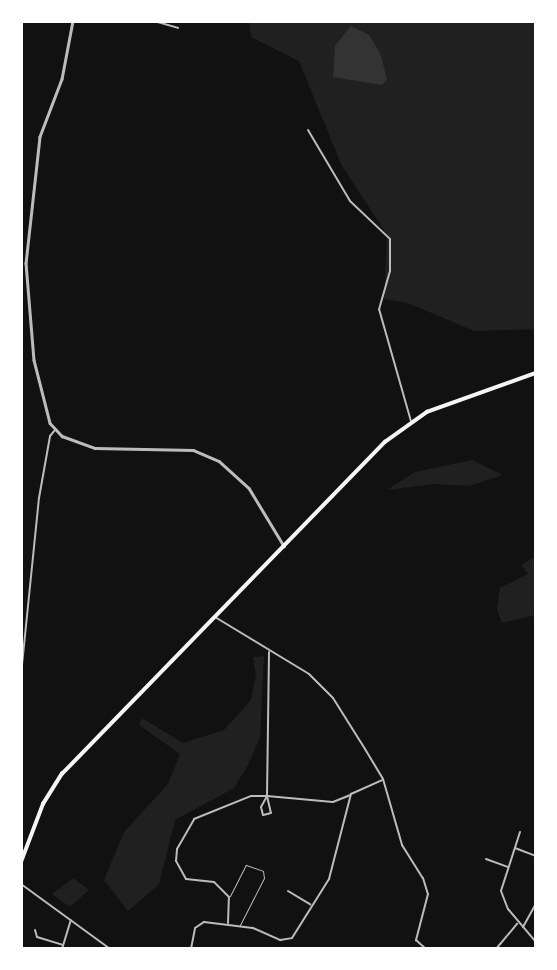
<!DOCTYPE html>
<html>
<head>
<meta charset="utf-8">
<style>
	body { margin:0 }
	#map { position:relative; width:557px; height:970px; overflow:hidden; background:#111; font-family:"Source Sans 3",sans-serif }
	div>[style] { position:absolute }
	.green>* { inset:0; background:#202020 }
	.water>* { inset:0; background:#333 }
	.service>* { height:1px; margin:-0.5px; padding:0 0.5px; transform-origin:0.5px; border-radius:0.5px; background:#bcbcbc }
	.minor>* { height:2px; margin:-1px; padding:0 1px; transform-origin:1px; border-radius:1px; background:#bcbcbc }
	.tertiary>* { height:2.5px; margin:-1.25px; padding:0 1.25px; transform-origin:1.25px; border-radius:1.25px; background:#bcbcbc }
	.secondary>* { height:3.5px; margin:-1.75px; padding:0 1.75px; transform-origin:1.75px; border-radius:1.75px; background:#f5f5f5 }
	span { translate:-50% -50%; white-space:nowrap; text-align:center; line-height:1.15; -webkit-text-stroke:5px #fff; paint-order:stroke }
	.frame { position:absolute; inset:0; border:23px solid #fff; pointer-events:none }
</style>
</head>
<body>
<div id="map">
	<div class="green">
		<div style="clip-path:polygon(249px 21px,536px 21px,536px 329px,474px 331px,408px 303px,384px 299px,387px 235px,341px 164px,299px 61px,251px 37px)"></div>
		<div style="clip-path:polygon(472px 460px,503px 475px,469px 486px,434px 484px,387px 490px,415px 472px)"></div>
		<div style="clip-path:polygon(536px 556px,536px 615px,502px 623px,497px 609px,500px 588px,528px 574px,521px 565px)"></div>
		<div style="clip-path:polygon(264px 656px,260px 738px,248px 765px,234px 788px,175px 820px,159px 884px,128px 911px,104px 880px,124px 832px,168px 784px,180px 754px,139px 725px,142px 718px,183px 743px,224px 730px,251px 700px,256px 675px,253px 657px)"></div>
		<div style="clip-path:polygon(73px 878px,89px 890px,70px 907px,52px 894px)"></div>
	</div>
	<div class="water">
		<div style="clip-path:polygon(351px 26px,369px 35px,380px 53px,387px 79px,382px 85px,333px 77px,335px 46px)"></div>
	</div>
	<div class="service">
		<div style="left:230px;top:896px;width:35px;rotate:-63deg"></div>
		<div style="left:246px;top:865px;width:18px;rotate:19deg"></div>
		<div style="left:263px;top:871px;width:7px;rotate:82deg"></div>
		<div style="left:264px;top:878px;width:53px;rotate:117.1deg"></div>
	</div>
	<div class="minor">
		<div style="left:154px;top:21px;width:25px;rotate:16deg"></div>
		<div style="left:308px;top:130px;width:82px;rotate:59.4deg"></div>
		<div style="left:350px;top:201px;width:55px;rotate:43.5deg"></div>
		<div style="left:390px;top:239px;width:32px;rotate:90deg"></div>
		<div style="left:390px;top:271px;width:40px;rotate:106deg"></div>
		<div style="left:379px;top:309px;width:116px;rotate:74.1deg"></div>
		<div style="left:215px;top:617px;width:110px;rotate:31.2deg"></div>
		<div style="left:309px;top:674px;width:34px;rotate:45deg"></div>
		<div style="left:333px;top:698px;width:60px;rotate:57.9deg"></div>
		<div style="left:365px;top:749px;width:35px;rotate:59deg"></div>
		<div style="left:383px;top:779px;width:69px;rotate:73.9deg"></div>
		<div style="left:402px;top:845px;width:39px;rotate:58deg"></div>
		<div style="left:423px;top:878px;width:17px;rotate:73deg"></div>
		<div style="left:428px;top:894px;width:48px;rotate:104.6deg"></div>
		<div style="left:416px;top:940px;width:13px;rotate:42deg"></div>
		<div style="left:22px;top:665px;width:168px;rotate:-84.2deg"></div>
		<div style="left:39px;top:498px;width:63px;rotate:-79.9deg"></div>
		<div style="left:50px;top:436px;width:8px;rotate:-50deg"></div>
		<div style="left:267px;top:796px;width:17px;rotate:77deg"></div>
		<div style="left:271px;top:813px;width:8px;rotate:166deg"></div>
		<div style="left:263px;top:815px;width:8px;rotate:-104deg"></div>
		<div style="left:261px;top:807px;width:13px;rotate:-61deg"></div>
		<div style="left:267px;top:796px;width:66px;rotate:5.2deg"></div>
		<div style="left:333px;top:802px;width:18px;rotate:-22deg"></div>
		<div style="left:520px;top:832px;width:62px;rotate:107.9deg"></div>
		<div style="left:501px;top:891px;width:19px;rotate:69deg"></div>
		<div style="left:508px;top:909px;width:43px;rotate:49.7deg"></div>
		<div style="left:515px;top:848px;width:22px;rotate:21deg"></div>
		<div style="left:486px;top:859px;width:23px;rotate:20deg"></div>
		<div style="left:21px;top:884px;width:110px;rotate:36.1deg"></div>
		<div style="left:288px;top:891px;width:26px;rotate:31deg"></div>
		<div style="left:228px;top:923px;width:26px;rotate:-88deg"></div>
		<div style="left:229px;top:897px;width:21px;rotate:-135deg"></div>
		<div style="left:214px;top:882px;width:28px;rotate:-174deg"></div>
		<div style="left:186px;top:879px;width:21px;rotate:-119deg"></div>
		<div style="left:176px;top:861px;width:12px;rotate:-85deg"></div>
		<div style="left:177px;top:849px;width:34px;rotate:-60deg"></div>
		<div style="left:194px;top:819px;width:61px;rotate:-22deg"></div>
		<div style="left:251px;top:796px;width:16px"></div>
		<div style="left:267px;top:796px;width:144px;rotate:-89.2deg"></div>
		<div style="left:523px;top:927px;width:26px;rotate:-61deg"></div>
		<div style="left:35px;top:930px;width:7px;rotate:74deg"></div>
		<div style="left:37px;top:937px;width:27px;rotate:17deg"></div>
		<div style="left:62px;top:949px;width:30px;rotate:-73deg"></div>
		<div style="left:191px;top:949px;width:21px;rotate:-79deg"></div>
		<div style="left:195px;top:928px;width:11px;rotate:-34deg"></div>
		<div style="left:204px;top:922px;width:49px;rotate:7deg"></div>
		<div style="left:253px;top:928px;width:30px;rotate:24deg"></div>
		<div style="left:280px;top:940px;width:12px;rotate:-9deg"></div>
		<div style="left:292px;top:938px;width:70px;rotate:-57.9deg"></div>
		<div style="left:329px;top:879px;width:88px;rotate:-75.5deg"></div>
		<div style="left:351px;top:794px;width:34px;rotate:-24deg"></div>
		<div style="left:496px;top:949px;width:33px;rotate:-50deg"></div>
	</div>
	<div class="tertiary">
		<div style="left:73px;top:21px;width:59px;rotate:100.7deg"></div>
		<div style="left:62px;top:79px;width:62px;rotate:110.8deg"></div>
		<div style="left:40px;top:137px;width:127px;rotate:96.3deg"></div>
		<div style="left:26px;top:263px;width:97px;rotate:85.3deg"></div>
		<div style="left:34px;top:360px;width:65px;rotate:75.7deg"></div>
		<div style="left:50px;top:423px;width:18px;rotate:47deg"></div>
		<div style="left:62px;top:436px;width:35px;rotate:20deg"></div>
		<div style="left:95px;top:448px;width:98px;rotate:1.2deg"></div>
		<div style="left:193px;top:450px;width:28px;rotate:23deg"></div>
		<div style="left:219px;top:461px;width:40px;rotate:42deg"></div>
		<div style="left:249px;top:488px;width:68px;rotate:58.9deg"></div>
	</div>
	<div class="secondary">
		<div style="left:21px;top:862px;width:62px;rotate:-69.2deg"></div>
		<div style="left:43px;top:804px;width:36px;rotate:-58deg"></div>
		<div style="left:62px;top:774px;width:463px;rotate:-45.8deg"></div>
		<div style="left:385px;top:442px;width:52px;rotate:-35.5deg"></div>
		<div style="left:427px;top:412px;width:116px;rotate:-19.7deg"></div>
	</div>
	<div class="frame"></div>
</div>
</body>
</html>
